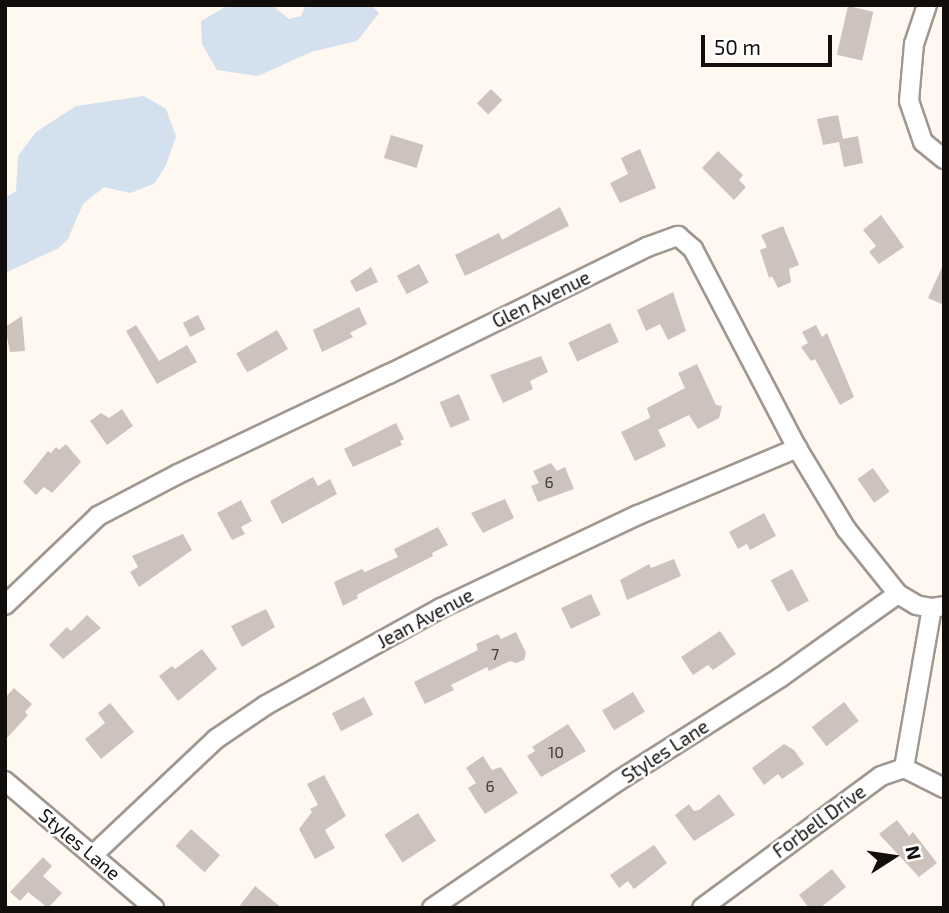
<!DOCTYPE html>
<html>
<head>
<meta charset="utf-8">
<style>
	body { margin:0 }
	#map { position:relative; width:949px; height:913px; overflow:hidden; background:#fff8f1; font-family:"Exo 2",sans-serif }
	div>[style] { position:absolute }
	.water>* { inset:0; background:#d3e1ef }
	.building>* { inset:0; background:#cdc2bc; transform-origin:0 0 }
	.roads { filter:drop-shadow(2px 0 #a09790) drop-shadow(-2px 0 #a09790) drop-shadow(0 2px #a09790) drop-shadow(0 -2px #a09790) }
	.street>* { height:18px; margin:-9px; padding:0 9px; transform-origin:9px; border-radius:9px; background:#fff }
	span { translate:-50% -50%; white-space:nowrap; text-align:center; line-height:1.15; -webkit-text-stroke:5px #fff; paint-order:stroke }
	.number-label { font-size:16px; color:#403b37 }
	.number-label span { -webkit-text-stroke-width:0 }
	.street-label { font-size:19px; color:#110e0b }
	.frame { position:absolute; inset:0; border:7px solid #110e0b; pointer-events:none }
	.north { position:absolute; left:858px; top:822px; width:70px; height:70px; -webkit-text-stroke:5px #fff; paint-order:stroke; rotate:78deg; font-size:19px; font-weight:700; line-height:28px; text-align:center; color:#110e0b }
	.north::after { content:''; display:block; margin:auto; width:24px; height:32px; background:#110e0b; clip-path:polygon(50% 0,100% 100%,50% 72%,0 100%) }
	.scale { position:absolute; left:701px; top:35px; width:131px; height:32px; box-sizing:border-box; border:4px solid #110e0b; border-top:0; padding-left:9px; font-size:21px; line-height:24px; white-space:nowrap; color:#110e0b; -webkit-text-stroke:5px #fff; paint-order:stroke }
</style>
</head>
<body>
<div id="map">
	<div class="water">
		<div style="clip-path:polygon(229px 5px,272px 5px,289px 19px,301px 16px,306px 5px,371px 5px,379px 13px,357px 41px,311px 52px,258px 76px,217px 70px,202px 44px,201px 21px)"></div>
		<div style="clip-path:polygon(144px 96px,166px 109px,176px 136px,166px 165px,155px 183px,131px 193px,104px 187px,83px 204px,68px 239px,59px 248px,5px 273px,5px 198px,16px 191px,18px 156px,36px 132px,76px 106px)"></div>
	</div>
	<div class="building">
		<div style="left:848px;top:6px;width:26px;height:50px;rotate:13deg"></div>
		<div style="left:491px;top:89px;width:16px;height:20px;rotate:45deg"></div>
		<div style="clip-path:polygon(838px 115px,843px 139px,858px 136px,863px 163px,844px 167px,839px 142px,823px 145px,817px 119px)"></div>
		<div style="left:391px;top:135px;width:34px;height:24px;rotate:17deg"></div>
		<div style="clip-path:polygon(640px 149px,656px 188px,620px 203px,610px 183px,628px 174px,621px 158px)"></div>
		<div style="clip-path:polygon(718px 151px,743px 175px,739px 180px,746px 187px,734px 200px,702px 168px)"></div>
		<div style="clip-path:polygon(560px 207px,569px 226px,465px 276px,455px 255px,499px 233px,502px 240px)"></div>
		<div style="clip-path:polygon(881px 215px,904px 247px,879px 264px,869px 252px,876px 246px,863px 230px)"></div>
		<div style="clip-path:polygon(783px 226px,799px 265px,789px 269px,791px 282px,778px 288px,772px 276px,769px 278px,760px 250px,767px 247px,761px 235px)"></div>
		<div style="clip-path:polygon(944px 263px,944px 305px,928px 298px)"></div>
		<div style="left:419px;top:264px;width:21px;height:25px;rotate:62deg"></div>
		<div style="clip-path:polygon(371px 267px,378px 282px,356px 292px,350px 281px)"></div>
		<div style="clip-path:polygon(673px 292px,686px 331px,668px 340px,660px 324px,646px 331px,637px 310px)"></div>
		<div style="clip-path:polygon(359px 307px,367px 324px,350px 333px,353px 337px,322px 352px,313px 330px)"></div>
		<div style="left:198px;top:315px;width:16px;height:17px;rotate:63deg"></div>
		<div style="clip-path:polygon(22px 316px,25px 351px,10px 352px,5px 327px)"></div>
		<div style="left:610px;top:323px;width:21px;height:46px;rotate:65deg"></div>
		<div style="clip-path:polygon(136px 325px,159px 361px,187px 345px,197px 362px,157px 384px,126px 331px)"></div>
		<div style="clip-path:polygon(816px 325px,822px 337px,827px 333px,854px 397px,840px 405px,815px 359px,811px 361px,801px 347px,808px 343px,802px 332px)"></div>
		<div style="left:277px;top:330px;width:22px;height:47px;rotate:60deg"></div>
		<div style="clip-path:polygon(541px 356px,548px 372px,530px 381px,533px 389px,503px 403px,490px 375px)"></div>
		<div style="clip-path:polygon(697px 364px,716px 405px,722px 406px,719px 418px,698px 429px,689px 415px,658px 430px,666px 446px,635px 461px,621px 432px,650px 418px,647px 408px,685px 388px,678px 373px)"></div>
		<div style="left:459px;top:394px;width:28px;height:21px;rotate:67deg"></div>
		<div style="clip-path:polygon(122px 409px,133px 426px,107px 445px,90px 421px,101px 413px,109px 418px)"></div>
		<div style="clip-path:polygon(396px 423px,404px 439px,400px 441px,402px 445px,353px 467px,344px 449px)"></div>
		<div style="clip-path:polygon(66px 444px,81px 462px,52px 493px,44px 487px,36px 495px,23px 482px,48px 451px,51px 453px,56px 447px,59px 450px)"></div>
		<div style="clip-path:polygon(551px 463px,557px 471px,565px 467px,574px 489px,538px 502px,531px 486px,539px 483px,533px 471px)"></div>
		<div style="left:873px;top:468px;width:29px;height:19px;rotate:55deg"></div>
		<div style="clip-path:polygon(313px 477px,318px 486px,330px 479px,337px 494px,282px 524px,270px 501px)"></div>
		<div style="clip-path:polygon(505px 499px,514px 518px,483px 533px,471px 513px)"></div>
		<div style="clip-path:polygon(241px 500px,252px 521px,241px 527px,245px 534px,232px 540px,217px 513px)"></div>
		<div style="clip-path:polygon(764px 513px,776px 536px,750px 550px,747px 544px,738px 549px,729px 532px)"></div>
		<div style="clip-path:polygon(438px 527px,448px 545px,432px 553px,433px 556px,366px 590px,357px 595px,358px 598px,343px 606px,334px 582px,362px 569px,365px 572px,398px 557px,394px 549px)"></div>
		<div style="clip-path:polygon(183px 534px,192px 550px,139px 587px,130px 572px,138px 567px,132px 556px)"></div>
		<div style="clip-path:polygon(674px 559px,681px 576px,627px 600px,620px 580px,649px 564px,651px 568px)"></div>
		<div style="left:792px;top:569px;width:36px;height:24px;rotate:62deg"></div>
		<div style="left:591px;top:594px;width:23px;height:33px;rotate:65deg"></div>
		<div style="clip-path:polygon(266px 609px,275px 627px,242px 647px,231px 626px)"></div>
		<div style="clip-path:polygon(87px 615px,101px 628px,63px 659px,49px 645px,67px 627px,71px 631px)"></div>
		<div style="clip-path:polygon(720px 631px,736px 654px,713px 670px,708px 665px,693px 675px,681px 657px)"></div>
		<div style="clip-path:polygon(516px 632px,526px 653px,524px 660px,516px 663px,510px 661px,489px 671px,487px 667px,451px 685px,454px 690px,425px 704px,414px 682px,478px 650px,476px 644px,498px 634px,501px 639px)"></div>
		<div style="clip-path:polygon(202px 649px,217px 669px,178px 701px,159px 676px,172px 666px,175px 669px)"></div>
		<div style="clip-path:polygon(14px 688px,32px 704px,25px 712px,28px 715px,5px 740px,5px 698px)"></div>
		<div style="left:633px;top:692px;width:23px;height:36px;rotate:59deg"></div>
		<div style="left:364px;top:697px;width:20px;height:36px;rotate:63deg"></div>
		<div style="left:844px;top:702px;width:24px;height:41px;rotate:52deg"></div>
		<div style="clip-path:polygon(110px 703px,134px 732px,101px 759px,85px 739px,105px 723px,98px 713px)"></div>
		<div style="clip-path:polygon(568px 724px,586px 751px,541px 777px,527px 756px,535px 751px,532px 747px)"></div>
		<div style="clip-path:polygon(784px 744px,794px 750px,804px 764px,782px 779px,778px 774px,764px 785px,752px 768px)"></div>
		<div style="clip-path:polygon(483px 756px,492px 770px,501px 767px,518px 793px,485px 814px,468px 788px,476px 783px,466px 768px)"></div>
		<div style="clip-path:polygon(324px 775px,346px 816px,325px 830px,335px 848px,315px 859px,299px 829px,312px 812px,310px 809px,318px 805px,307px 784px)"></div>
		<div style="clip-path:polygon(719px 794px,735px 815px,694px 841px,675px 815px,689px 804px,694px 811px,699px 810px)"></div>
		<div style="left:418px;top:813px;width:33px;height:40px;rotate:57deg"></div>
		<div style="clip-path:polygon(897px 820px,909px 836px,913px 832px,937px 863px,919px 877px,879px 834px)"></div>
		<div style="left:191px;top:829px;width:39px;height:23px;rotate:42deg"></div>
		<div style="clip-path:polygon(654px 845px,667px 863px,634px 889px,628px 881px,619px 888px,610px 875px)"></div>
		<div style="clip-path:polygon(43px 857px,52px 866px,43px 876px,62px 893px,48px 908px,28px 892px,20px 901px,10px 892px)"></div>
		<div style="clip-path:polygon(832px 869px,846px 887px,820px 908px,809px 908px,799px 895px)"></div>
		<div style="clip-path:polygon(255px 886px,282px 908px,238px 908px)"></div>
	</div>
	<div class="roads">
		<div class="street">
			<div style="left:927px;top:5px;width:41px;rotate:108.4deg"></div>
			<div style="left:914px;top:44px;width:57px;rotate:95deg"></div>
			<div style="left:909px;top:101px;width:43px;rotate:71.1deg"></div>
			<div style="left:923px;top:142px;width:27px;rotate:39deg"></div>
			<div style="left:5px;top:605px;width:129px;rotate:-43.7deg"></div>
			<div style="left:98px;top:516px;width:90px;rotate:-27.7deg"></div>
			<div style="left:178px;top:474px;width:233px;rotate:-25.4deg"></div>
			<div style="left:389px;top:374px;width:288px;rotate:-26.2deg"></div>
			<div style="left:647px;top:247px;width:33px;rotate:-20deg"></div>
			<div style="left:678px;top:236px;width:20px;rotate:41deg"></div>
			<div style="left:693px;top:249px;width:225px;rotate:62.4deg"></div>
			<div style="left:797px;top:448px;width:95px;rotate:58.8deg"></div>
			<div style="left:846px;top:529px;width:83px;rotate:51.3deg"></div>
			<div style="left:898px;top:594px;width:21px;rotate:31deg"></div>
			<div style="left:916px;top:605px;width:16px;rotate:11deg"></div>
			<div style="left:932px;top:608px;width:12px;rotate:-9deg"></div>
			<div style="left:904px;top:768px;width:162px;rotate:-80.1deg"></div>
			<div style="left:5px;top:781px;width:196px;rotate:40.4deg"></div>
			<div style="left:94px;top:854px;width:168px;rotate:-43.3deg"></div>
			<div style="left:216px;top:739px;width:60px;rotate:-34.2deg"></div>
			<div style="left:266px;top:705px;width:200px;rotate:-29deg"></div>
			<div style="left:441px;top:608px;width:218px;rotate:-25.3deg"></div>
			<div style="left:638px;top:515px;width:173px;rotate:-22.8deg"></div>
			<div style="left:432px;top:908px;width:225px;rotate:-34.3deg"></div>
			<div style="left:618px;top:781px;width:193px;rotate:-32.5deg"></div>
			<div style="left:781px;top:677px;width:143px;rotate:-35.4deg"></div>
			<div style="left:702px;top:908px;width:222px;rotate:-36.4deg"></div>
			<div style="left:881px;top:776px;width:24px;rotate:-19deg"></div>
			<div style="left:904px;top:768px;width:45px;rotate:26.6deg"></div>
		</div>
	</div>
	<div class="number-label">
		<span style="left:549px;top:482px">6</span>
		<span style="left:495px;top:654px">7</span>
		<span style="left:556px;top:752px">10</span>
		<span style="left:490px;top:786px">6</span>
	</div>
	<div class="street-label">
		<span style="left:541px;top:299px;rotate:-26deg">Glen Avenue</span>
		<span style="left:425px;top:618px;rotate:-28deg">Jean Avenue</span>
		<span style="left:665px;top:751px;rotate:-33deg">Styles Lane</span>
		<span style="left:819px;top:821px;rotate:-36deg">Forbell Drive</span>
		<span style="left:80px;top:844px;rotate:40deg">Styles Lane</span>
	</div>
	<div class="frame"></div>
	<div class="north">N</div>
	<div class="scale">50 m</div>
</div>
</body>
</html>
